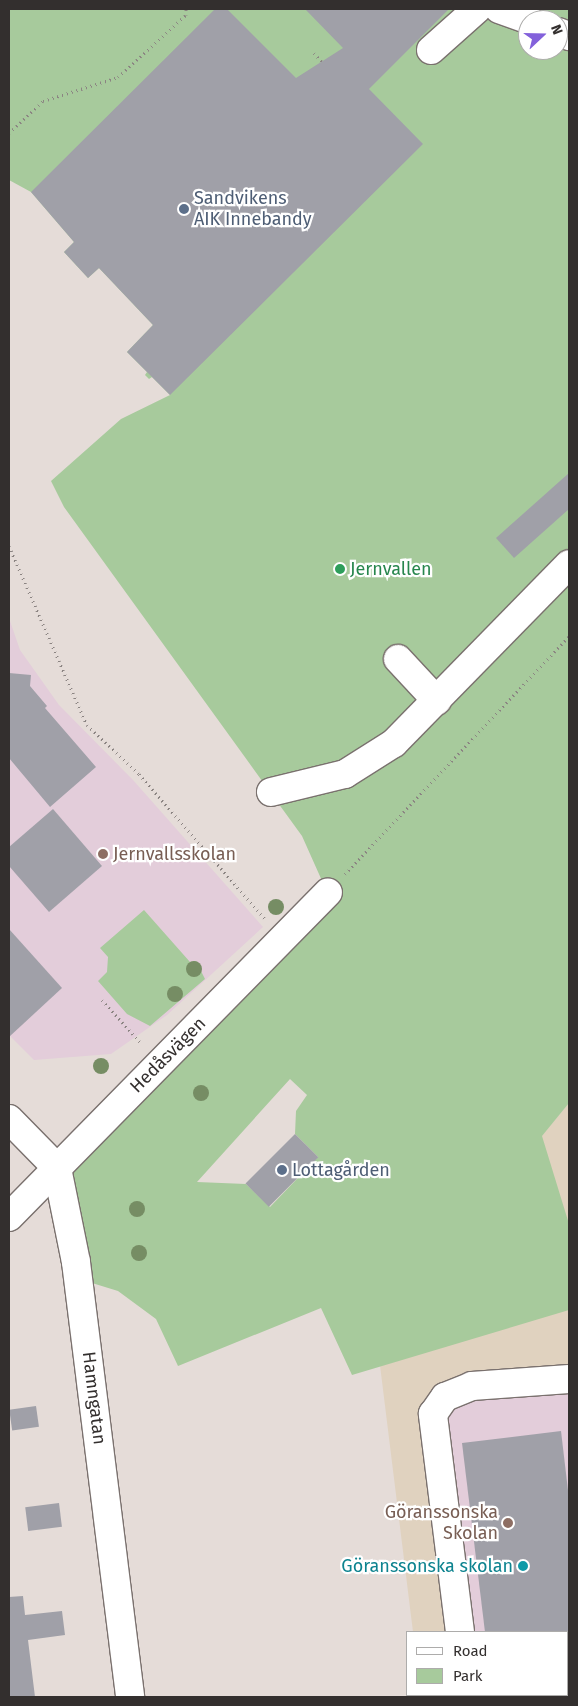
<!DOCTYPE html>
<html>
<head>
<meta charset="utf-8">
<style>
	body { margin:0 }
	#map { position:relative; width:578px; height:1706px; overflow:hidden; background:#e5dcd8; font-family:"Fira Sans",sans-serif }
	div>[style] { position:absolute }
	.industrial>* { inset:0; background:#e0d2bf }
	.education>* { inset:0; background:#e3cdda }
	.green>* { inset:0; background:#a7ca9c }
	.building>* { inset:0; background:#a0a0a8; transform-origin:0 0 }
	.path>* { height:3px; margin-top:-1.5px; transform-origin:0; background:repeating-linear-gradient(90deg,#8b8482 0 1px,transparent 0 5px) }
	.roads { filter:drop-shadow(1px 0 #7a716e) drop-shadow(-1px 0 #7a716e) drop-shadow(0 1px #7a716e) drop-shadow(0 -1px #7a716e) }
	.minor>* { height:28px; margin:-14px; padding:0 14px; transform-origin:14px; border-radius:14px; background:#fff }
	.trees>* { width:16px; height:16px; margin:-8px; border-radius:50%; background:#768d64 }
	.dots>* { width:14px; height:14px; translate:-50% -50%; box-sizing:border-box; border:2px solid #fff; border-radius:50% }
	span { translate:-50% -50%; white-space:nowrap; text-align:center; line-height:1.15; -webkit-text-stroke:4.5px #fff; paint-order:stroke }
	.service-label { font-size:18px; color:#4e5e75 }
	.left { translate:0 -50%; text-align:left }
	.leisure-label { font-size:18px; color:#27864d }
	.education-label { font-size:18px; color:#785e54 }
	.right { translate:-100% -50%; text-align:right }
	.street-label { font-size:18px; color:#332f2e }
	.culture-label { font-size:18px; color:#0d838f }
	.frame { position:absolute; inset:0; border:10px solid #332f2e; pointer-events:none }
	.legend { position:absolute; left:406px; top:1631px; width:162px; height:65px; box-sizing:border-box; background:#fff; border:1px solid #adacab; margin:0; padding:6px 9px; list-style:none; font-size:15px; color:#332f2e }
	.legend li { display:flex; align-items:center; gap:10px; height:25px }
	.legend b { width:25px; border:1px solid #adacab }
	.north { position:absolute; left:518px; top:10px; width:50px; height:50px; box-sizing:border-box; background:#fff; border:1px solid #adacab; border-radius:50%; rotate:69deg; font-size:14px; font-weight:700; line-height:20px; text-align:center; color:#332f2e }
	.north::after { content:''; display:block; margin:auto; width:18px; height:22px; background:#8361db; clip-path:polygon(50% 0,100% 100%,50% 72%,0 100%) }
</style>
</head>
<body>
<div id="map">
	<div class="industrial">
		<div style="clip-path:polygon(569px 1103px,569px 1697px,421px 1697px,421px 1695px,567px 1695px,567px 1632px,413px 1632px,376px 1333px)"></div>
	</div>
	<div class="education">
		<div style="clip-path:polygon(9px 618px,20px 650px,59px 705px,133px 780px,263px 927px,167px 1015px,111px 1054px,34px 1060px,9px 1035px)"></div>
		<div style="clip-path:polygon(569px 1379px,569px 1697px,467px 1697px,467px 1695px,567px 1695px,567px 1632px,460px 1632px,445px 1397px)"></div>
	</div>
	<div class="green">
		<div style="clip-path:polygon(evenodd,9px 9px,569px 9px,569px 1103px,542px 1136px,569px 1224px,569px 1310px,352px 1375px,321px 1308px,178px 1366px,156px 1319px,118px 1291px,79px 1279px,57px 1168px,327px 892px,302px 836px,64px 507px,51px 481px,121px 419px,170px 395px,152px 377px,149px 379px,145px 375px,147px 372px,127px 352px,153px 325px,99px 268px,88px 278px,64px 252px,74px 242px,31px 192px,9px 180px,9px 9px,528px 20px,558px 20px,558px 50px,528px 50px,528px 20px,9px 9px,290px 1079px,307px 1095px,296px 1111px,295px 1134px,318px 1157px,270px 1207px,246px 1184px,197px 1182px,290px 1079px)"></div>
		<div style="clip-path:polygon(144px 910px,190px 962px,196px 961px,205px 979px,150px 1026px,127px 1014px,98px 981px,107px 972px,108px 957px,100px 948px)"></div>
	</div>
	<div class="building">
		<div style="clip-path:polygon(215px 9px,227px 9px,296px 78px,343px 48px,305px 9px,449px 9px,369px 89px,423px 144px,170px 395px,127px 352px,153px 325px,99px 268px,88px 278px,64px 252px,74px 242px,31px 192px)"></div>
		<div style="clip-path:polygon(569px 473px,569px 509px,514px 558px,496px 538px)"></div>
		<div style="clip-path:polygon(9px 673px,31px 675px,30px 686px,47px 706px,45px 708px,96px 767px,50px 807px,9px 758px)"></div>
		<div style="clip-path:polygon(53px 809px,102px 866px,49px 912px,9px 866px,9px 847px)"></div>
		<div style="clip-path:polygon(9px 929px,62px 988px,9px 1037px)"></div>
		<div style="left:295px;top:1134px;width:33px;height:70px;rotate:45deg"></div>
		<div style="left:36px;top:1406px;width:21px;height:27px;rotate:82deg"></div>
		<div style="clip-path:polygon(561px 1431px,569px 1499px,569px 1632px,485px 1632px,462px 1443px)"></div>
		<div style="left:59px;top:1503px;width:24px;height:34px;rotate:83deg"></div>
		<div style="clip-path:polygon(23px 1596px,25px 1615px,62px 1611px,65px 1635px,28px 1640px,35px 1697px,9px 1697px,9px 1597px)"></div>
	</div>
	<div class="path">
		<div style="left:314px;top:53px;width:12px;rotate:48deg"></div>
		<div style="left:9px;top:133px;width:47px;rotate:-43.3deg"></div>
		<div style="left:43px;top:101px;width:79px;rotate:-17.7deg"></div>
		<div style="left:118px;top:77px;width:92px;rotate:-42.4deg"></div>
		<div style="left:186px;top:15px;width:6px;rotate:-90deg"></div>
		<div style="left:9px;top:546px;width:195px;rotate:66.5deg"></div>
		<div style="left:87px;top:725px;width:71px;rotate:43.3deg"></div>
		<div style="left:139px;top:774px;width:192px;rotate:49deg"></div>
		<div style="left:345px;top:874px;width:327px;rotate:-46.7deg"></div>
		<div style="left:102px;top:1000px;width:59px;rotate:47.7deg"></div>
	</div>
	<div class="roads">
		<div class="minor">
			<div style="left:499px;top:9px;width:32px;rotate:20deg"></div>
			<div style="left:558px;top:32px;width:12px;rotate:20deg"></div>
			<div style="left:431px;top:50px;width:62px;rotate:-41.7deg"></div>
			<div style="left:398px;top:659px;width:57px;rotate:47.1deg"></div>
			<div style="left:271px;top:792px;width:76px;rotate:-13.7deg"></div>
			<div style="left:345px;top:774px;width:58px;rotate:-32.3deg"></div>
			<div style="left:394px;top:743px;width:250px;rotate:-45.6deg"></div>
			<div style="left:9px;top:1119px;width:69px;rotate:45.6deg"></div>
			<div style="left:57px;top:1168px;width:96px;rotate:78.6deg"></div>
			<div style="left:76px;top:1262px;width:438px;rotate:82.9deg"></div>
			<div style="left:9px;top:1217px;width:455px;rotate:-45.5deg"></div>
			<div style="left:460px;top:1632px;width:220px;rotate:-97.1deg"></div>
			<div style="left:433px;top:1414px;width:21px;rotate:-55deg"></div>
			<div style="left:445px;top:1397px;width:29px;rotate:-22deg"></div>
			<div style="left:472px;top:1386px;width:97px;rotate:-4.1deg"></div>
			<div style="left:467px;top:1695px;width:2px;rotate:90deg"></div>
		</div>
	</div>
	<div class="trees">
		<div style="left:276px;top:907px"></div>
		<div style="left:194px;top:969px"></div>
		<div style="left:175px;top:994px"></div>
		<div style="left:101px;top:1066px"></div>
		<div style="left:201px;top:1093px"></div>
		<div style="left:137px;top:1209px"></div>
		<div style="left:139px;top:1253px"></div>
	</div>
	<div class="dots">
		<div style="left:184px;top:209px;background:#5c6f8a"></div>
		<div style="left:340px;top:569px;background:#2e9e5b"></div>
		<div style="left:103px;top:854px;background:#8d6e63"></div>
		<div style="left:282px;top:1170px;background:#5c6f8a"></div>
		<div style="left:508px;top:1523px;background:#8d6e63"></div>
		<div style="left:523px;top:1566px;background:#0f9aa8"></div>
	</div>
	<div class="service-label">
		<span class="left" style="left:194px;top:209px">Sandvikens<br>AIK Innebandy</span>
		<span class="left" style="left:292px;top:1170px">Lottagården</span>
	</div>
	<div class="leisure-label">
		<span class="left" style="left:350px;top:569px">Jernvallen</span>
	</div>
	<div class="education-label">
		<span class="left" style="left:113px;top:854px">Jernvallsskolan</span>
		<span class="right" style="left:498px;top:1523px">Göranssonska<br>Skolan</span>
	</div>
	<div class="street-label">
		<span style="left:168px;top:1055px;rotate:-45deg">Hedåsvägen</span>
		<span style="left:94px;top:1398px;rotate:83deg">Hamngatan</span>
	</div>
	<div class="culture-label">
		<span class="right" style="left:513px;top:1566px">Göranssonska skolan</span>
	</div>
	<div class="frame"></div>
	<ul class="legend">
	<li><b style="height:6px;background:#fff"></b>Road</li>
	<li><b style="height:14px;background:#a7ca9c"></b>Park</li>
	</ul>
	<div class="north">N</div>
</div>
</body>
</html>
